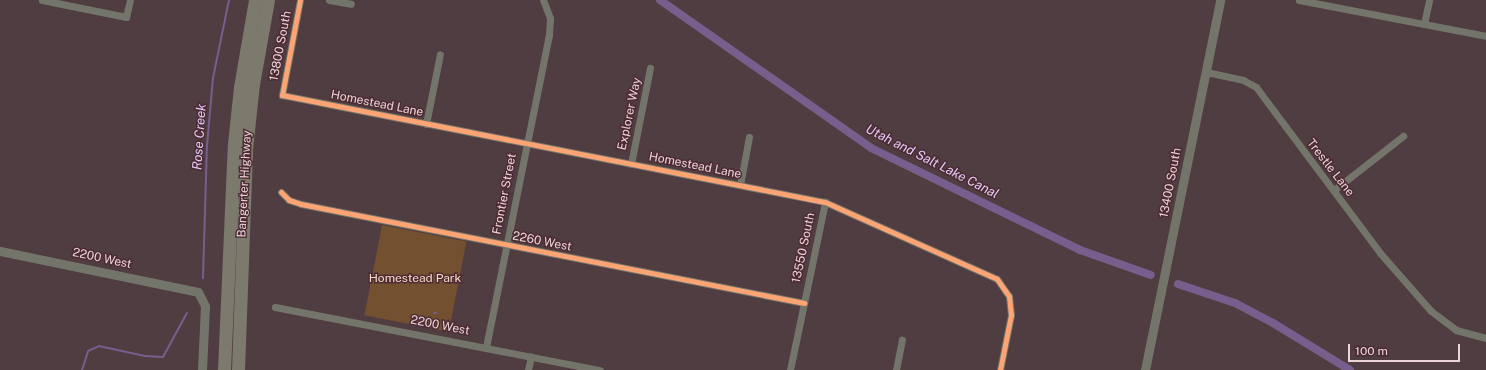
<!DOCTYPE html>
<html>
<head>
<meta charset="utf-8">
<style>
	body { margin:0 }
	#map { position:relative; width:1486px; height:370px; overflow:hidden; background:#503d41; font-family:"Public Sans",sans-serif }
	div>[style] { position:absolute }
	.green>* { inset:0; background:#735030; transform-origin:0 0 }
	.stream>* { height:2px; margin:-1px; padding:0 1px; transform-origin:1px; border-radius:1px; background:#765f8d }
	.canal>* { height:8px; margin:-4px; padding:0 4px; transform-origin:4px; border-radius:4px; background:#765f8d }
	.minor>* { height:7px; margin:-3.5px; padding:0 3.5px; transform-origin:3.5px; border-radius:3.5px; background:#74756a }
	.tertiary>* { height:9px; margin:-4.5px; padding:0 4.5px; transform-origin:4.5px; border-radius:4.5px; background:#74756a }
	.motorway>* { height:13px; margin:-6.5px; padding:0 6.5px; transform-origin:6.5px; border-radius:6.5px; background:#7c7a6d }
	.cycleway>* { height:5px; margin:-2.5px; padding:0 2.5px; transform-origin:2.5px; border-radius:2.5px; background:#fda474 }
	span { translate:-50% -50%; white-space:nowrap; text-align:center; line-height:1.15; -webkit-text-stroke:3px #4d2b33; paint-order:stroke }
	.street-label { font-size:12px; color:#ebd4d8 }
	.park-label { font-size:12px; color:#f8dec5 }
	.water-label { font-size:13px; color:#e0cbf9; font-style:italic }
	.scale { position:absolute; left:1348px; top:344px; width:112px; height:18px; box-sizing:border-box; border:2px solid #ebd4d8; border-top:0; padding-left:5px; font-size:12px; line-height:14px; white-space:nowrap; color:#ebd4d8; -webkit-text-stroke:3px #4d2b33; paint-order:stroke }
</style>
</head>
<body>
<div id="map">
	<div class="green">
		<div style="left:382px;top:225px;width:86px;height:92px;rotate:11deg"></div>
	</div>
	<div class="stream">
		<div style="left:382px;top:277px;width:2px;rotate:90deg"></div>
		<div style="left:203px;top:278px;width:132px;rotate:-88.3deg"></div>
		<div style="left:207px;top:146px;width:68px;rotate:-85deg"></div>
		<div style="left:213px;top:78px;width:80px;rotate:-78.4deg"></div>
		<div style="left:434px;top:313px;width:2px"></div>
		<div style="left:82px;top:370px;width:20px;rotate:-72deg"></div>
		<div style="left:88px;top:351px;width:12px;rotate:-24deg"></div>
		<div style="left:99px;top:346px;width:47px;rotate:12.3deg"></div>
		<div style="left:145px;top:356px;width:18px;rotate:3deg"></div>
		<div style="left:163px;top:357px;width:50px;rotate:-61.4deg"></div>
	</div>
	<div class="canal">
		<div style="left:660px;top:0;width:258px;rotate:35deg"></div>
		<div style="left:871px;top:148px;width:233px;rotate:26deg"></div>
		<div style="left:1080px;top:250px;width:75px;rotate:19.4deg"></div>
		<div style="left:1178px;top:284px;width:60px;rotate:18.4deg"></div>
		<div style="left:1235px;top:303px;width:43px;rotate:27.8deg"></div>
		<div style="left:1273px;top:323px;width:90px;rotate:31.4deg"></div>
	</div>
	<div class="minor">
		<div style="left:42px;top:0;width:86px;rotate:11.4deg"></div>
		<div style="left:126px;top:17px;width:17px;rotate:-77deg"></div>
		<div style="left:300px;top:0;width:97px;rotate:100.7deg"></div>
		<div style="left:282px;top:95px;width:553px;rotate:11.15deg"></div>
		<div style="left:825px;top:202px;width:188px;rotate:24.1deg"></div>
		<div style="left:997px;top:279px;width:21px;rotate:55deg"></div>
		<div style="left:1009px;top:296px;width:19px;rotate:84deg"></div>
		<div style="left:1011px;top:315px;width:56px;rotate:101.3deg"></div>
		<div style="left:329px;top:0;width:22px;rotate:10deg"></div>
		<div style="left:1299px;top:0;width:190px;rotate:10.9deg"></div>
		<div style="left:1424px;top:24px;width:25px;rotate:-78deg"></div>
		<div style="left:1206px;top:72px;width:38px;rotate:12deg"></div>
		<div style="left:1243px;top:80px;width:15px;rotate:28deg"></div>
		<div style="left:1256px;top:87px;width:207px;rotate:53.2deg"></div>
		<div style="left:1380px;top:253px;width:77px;rotate:48.7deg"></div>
		<div style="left:1431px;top:311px;width:31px;rotate:37deg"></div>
		<div style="left:1456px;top:330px;width:31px;rotate:15deg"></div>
		<div style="left:426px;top:124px;width:71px;rotate:-78.7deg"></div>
		<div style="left:631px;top:164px;width:98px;rotate:-78.8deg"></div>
		<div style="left:740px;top:185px;width:49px;rotate:-79.4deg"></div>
		<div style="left:1334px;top:190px;width:88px;rotate:-38deg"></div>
		<div style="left:281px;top:192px;width:11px;rotate:45deg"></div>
		<div style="left:289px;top:200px;width:13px;rotate:18deg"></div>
		<div style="left:301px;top:204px;width:513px;rotate:11.13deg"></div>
		<div style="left:275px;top:307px;width:331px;rotate:11deg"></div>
		<div style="left:486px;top:347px;width:319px;rotate:-78.6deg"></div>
		<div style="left:549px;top:34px;width:16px;rotate:-86deg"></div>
		<div style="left:550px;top:18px;width:19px;rotate:-111deg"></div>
		<div style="left:528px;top:370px;width:14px;rotate:-78deg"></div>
		<div style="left:790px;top:370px;width:172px;rotate:-78.2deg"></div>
		<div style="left:896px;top:370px;width:31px;rotate:-79deg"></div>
	</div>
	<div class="tertiary">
		<div style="left:0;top:251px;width:202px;rotate:11.7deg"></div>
		<div style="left:198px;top:292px;width:16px;rotate:63deg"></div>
		<div style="left:205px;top:306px;width:64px;rotate:92.7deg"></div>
		<div style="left:1145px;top:370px;width:378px;rotate:-78.5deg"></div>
	</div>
	<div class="motorway">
		<div style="left:224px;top:370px;width:226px;rotate:-87.5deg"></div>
		<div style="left:234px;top:144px;width:57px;rotate:-84deg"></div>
		<div style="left:240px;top:87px;width:88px;rotate:-80.2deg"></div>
		<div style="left:238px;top:370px;width:221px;rotate:-87.9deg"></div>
		<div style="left:246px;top:149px;width:65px;rotate:-83.9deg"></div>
		<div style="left:253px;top:84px;width:85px;rotate:-79.9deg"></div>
	</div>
	<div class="cycleway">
		<div style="left:300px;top:0;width:97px;rotate:100.7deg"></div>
		<div style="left:282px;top:95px;width:553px;rotate:11.15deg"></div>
		<div style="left:825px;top:202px;width:188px;rotate:24.1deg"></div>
		<div style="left:997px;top:279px;width:21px;rotate:55deg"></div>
		<div style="left:1009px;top:296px;width:19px;rotate:84deg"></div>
		<div style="left:1011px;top:315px;width:56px;rotate:101.3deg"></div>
		<div style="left:281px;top:192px;width:11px;rotate:45deg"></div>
		<div style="left:289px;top:200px;width:13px;rotate:18deg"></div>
		<div style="left:301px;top:204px;width:513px;rotate:11.13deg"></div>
	</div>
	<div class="street-label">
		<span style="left:281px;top:46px;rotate:-79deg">13800 South</span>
		<span style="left:377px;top:104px;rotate:11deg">Homestead Lane</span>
		<span style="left:630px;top:114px;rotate:-78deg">Explorer Way</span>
		<span style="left:695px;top:166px;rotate:11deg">Homestead Lane</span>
		<span style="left:1330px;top:168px;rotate:52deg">Trestle Lane</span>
		<span style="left:1171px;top:183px;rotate:-79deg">13400 South</span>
		<span style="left:245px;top:184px;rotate:-87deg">Bangerter Highway</span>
		<span style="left:505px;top:194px;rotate:-79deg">Frontier Street</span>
		<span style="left:542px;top:242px;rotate:11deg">2260 West</span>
		<span style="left:804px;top:248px;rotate:-78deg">13550 South</span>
		<span style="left:102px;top:259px;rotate:12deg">2200 West</span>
		<span style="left:440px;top:326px;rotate:11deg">2200 West</span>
	</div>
	<div class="park-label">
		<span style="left:415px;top:279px">Homestead Park</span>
	</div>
	<div class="water-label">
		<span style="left:200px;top:137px;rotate:-86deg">Rose Creek</span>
		<span style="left:932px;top:162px;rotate:27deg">Utah and Salt Lake Canal</span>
	</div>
	<div class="scale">100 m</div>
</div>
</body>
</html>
